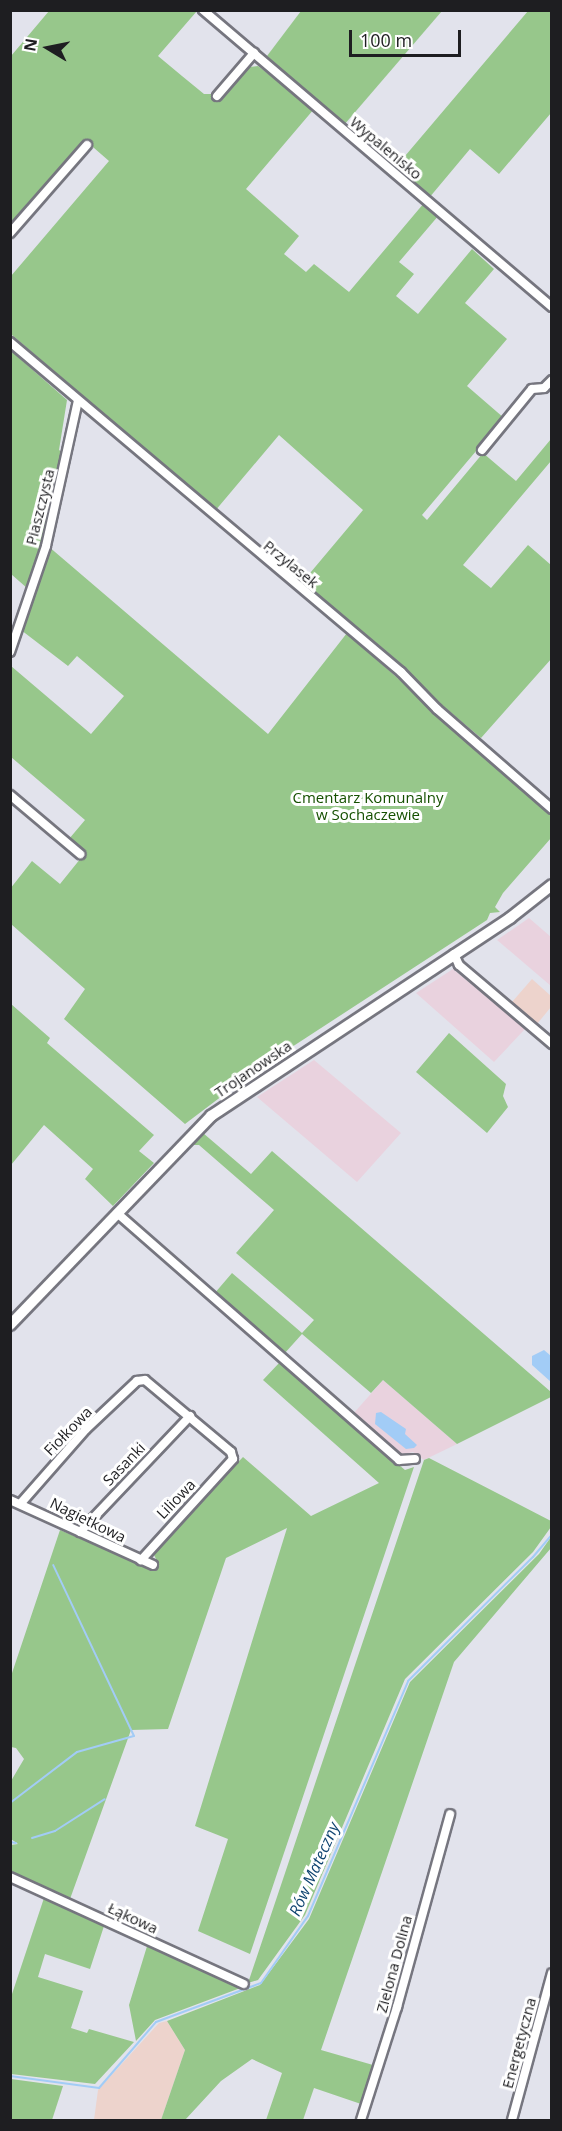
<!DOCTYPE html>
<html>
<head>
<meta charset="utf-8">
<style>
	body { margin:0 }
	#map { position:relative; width:562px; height:2131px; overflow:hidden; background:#e2e3ec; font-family:"Open Sans",sans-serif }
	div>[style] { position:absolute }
	.commercial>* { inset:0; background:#e9d2de }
	.industrial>* { inset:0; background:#edd3cc }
	.green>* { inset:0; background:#97c78b }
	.water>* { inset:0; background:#a2ccf6 }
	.stream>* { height:2px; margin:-1px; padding:0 1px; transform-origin:1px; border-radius:1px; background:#a2ccf6 }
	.roads { filter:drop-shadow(2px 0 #76767f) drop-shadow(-2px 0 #76767f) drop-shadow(0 2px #76767f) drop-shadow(0 -2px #76767f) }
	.minor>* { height:8px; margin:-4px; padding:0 4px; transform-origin:4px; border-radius:4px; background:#fff }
	.tertiary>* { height:10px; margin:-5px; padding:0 5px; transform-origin:5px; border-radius:5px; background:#fff }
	span { translate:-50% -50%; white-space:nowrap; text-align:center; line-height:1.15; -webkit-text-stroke:6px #fff; paint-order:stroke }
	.street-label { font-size:15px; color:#1e1e21 }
	.park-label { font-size:15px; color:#155000 }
	.water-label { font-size:16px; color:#104571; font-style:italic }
	.frame { position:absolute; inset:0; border:12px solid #1e1e21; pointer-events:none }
	.north { position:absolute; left:18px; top:18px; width:60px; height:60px; -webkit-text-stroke:4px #fff; paint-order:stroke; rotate:280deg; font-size:16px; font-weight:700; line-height:24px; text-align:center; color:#1e1e21 }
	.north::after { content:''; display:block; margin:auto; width:21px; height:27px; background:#1e1e21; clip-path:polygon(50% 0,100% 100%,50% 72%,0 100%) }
	.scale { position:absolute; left:349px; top:30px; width:112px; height:27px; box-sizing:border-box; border:3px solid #1e1e21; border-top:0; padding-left:8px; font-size:18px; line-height:21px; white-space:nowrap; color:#1e1e21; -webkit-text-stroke:4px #fff; paint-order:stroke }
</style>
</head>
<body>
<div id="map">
	<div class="commercial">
		<div style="clip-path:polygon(529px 918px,551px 937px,551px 986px,497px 940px)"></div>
		<div style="clip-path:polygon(453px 969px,525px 1029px,494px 1062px,416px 993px)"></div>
		<div style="clip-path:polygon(314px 1060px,401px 1133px,357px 1182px,257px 1097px)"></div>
		<div style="clip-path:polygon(383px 1380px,457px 1444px,424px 1460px,413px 1452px,400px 1455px,353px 1414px)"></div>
	</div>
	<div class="industrial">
		<div style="clip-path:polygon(532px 979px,551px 996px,551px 1007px,537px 1024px,512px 1002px)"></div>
		<div style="clip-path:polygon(167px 2021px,185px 2050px,161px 2120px,94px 2120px,98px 2090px,159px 2023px)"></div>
	</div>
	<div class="green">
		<div style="clip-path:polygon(49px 11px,197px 11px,158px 56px,182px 76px,204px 94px,212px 94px,221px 101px,250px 67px,258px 66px,314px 109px,246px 189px,299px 236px,284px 254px,306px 272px,314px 264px,349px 292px,424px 203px,439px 215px,399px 262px,414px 274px,396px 296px,418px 314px,472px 249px,494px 269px,465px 303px,507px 339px,467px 386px,504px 418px,422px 515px,427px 520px,483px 453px,516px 481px,551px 439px,551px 461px,463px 565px,491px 588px,528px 545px,551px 565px,552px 658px,481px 738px,300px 585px,363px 510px,279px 435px,215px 511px,11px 334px,11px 276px,109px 161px,86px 141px,11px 229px,11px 56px)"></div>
		<div style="clip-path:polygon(301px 11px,442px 11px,344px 125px,267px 56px)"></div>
		<div style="clip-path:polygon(528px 11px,551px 11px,551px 113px,499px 174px,470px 149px,429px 198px,394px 169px)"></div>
		<div style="clip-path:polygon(10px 350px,67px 400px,59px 450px,65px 454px,48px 524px,27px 588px,11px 574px)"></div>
		<div style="clip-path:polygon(48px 546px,268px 734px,347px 633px,551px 815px,551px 838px,503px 893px,495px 907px,500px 912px,490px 913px,487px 920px,255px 1071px,185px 1124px,64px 1019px,85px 989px,11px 924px,10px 889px,32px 861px,60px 884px,85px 853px,69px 839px,85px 820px,11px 757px,11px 666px,91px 734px,124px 696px,77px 656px,68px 666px,21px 630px)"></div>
		<div style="clip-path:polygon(11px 1004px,50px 1038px,47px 1043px,154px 1135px,139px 1151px,154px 1163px,113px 1206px,85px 1179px,93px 1169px,44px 1125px,11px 1165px)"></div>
		<div style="clip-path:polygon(449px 1033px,506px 1084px,503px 1096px,508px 1107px,487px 1133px,416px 1072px)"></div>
		<div style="clip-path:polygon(203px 1133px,251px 1174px,272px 1151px,551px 1392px,551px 1397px,457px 1444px,383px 1380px,371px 1393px,302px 1334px,284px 1354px,214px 1294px,232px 1273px,302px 1333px,314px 1320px,236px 1253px,274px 1210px,199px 1145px,191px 1145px)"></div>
		<div style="clip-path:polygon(280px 1362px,399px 1465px,405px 1470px,414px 1467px,250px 1954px,198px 1931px,228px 1839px,195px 1826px,287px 1528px,226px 1558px,168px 1729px,131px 1730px,70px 1899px,11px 1871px,11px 1845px,18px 1844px,11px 1839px,11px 1781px,24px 1759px,16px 1748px,11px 1747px,10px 1679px,60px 1530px,152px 1569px,156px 1559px,152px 1551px,243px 1457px,311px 1516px,379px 1483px,263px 1380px)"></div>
		<div style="clip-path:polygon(429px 1458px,551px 1521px,551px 1527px,533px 1552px,405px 1679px,305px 1915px,258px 1980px,248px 1983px,424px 1460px)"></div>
		<div style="clip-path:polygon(551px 1537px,551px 1548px,454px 1662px,321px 2050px,373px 2065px,361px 2104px,314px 2088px,303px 2120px,266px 2120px,282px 2073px,252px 2059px,221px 2081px,185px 2120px,161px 2120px,185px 2050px,167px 2021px,260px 1985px,309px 1919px,410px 1682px,539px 1554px)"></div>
		<div style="clip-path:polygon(45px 1895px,105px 1923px,90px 1969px,45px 1954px,38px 1977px,83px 1991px,71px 2028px,87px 2033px,89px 2029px,134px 2042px,95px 2084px,11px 2074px,11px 1997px)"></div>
		<div style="clip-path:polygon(148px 1943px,243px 1987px,155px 2020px,136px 2041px,129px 2005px)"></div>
		<div style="clip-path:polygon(11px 2079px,63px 2086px,52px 2120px,11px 2120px)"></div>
	</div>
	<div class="water">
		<div style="clip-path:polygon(544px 1350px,551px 1356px,551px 1382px,532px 1365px,532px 1356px)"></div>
		<div style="clip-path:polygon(381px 1412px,406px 1429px,405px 1434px,417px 1445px,414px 1448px,406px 1449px,375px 1424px,376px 1413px)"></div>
	</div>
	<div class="stream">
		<div style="left:10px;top:1803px;width:84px;rotate:-37.3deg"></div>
		<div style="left:77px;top:1752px;width:59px;rotate:-15.7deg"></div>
		<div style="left:134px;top:1736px;width:189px;rotate:-115.3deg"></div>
		<div style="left:32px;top:1838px;width:24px;rotate:-17deg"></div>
		<div style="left:55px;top:1831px;width:59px;rotate:-32.6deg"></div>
		<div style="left:10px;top:1842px;width:6px;rotate:9deg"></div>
		<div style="left:10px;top:2076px;width:90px;rotate:7.7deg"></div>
		<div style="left:99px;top:2088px;width:87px;rotate:-49.2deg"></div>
		<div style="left:156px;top:2022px;width:112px;rotate:-20.4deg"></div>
		<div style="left:261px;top:1983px;width:82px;rotate:-55deg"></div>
		<div style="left:308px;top:1916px;width:255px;rotate:-66.9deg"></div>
		<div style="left:408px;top:1681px;width:176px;rotate:-44.8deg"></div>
		<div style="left:533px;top:1557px;width:30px;rotate:-50deg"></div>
	</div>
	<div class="roads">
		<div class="minor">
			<div style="left:203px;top:10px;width:458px;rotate:40.4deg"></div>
			<div style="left:217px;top:96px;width:57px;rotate:-49.3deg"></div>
			<div style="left:10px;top:233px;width:117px;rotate:-48.8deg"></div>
			<div style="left:10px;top:342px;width:512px;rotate:40.16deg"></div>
			<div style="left:401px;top:672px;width:52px;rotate:45.8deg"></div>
			<div style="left:437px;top:709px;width:152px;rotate:41deg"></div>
			<div style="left:482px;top:450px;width:79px;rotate:-50.7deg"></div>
			<div style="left:532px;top:389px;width:12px;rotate:-5deg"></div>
			<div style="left:544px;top:388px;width:11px;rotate:-45deg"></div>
			<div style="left:10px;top:652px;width:112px;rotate:-71.2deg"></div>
			<div style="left:46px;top:546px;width:148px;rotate:-77.6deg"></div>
			<div style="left:10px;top:795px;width:92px;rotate:40.1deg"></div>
			<div style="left:454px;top:954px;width:12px;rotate:66deg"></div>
			<div style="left:459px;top:965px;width:122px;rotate:40.3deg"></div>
			<div style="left:117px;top:1213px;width:375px;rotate:41.2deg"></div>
			<div style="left:399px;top:1460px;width:16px;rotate:-4deg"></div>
			<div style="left:10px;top:1500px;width:157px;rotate:24.4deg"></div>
			<div style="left:21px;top:1503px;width:98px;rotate:-48.7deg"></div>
			<div style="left:86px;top:1429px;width:70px;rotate:-43.3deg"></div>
			<div style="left:137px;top:1381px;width:8px;rotate:-7deg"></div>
			<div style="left:145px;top:1380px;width:112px;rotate:39.9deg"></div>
			<div style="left:231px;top:1452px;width:7px;rotate:74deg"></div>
			<div style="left:233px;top:1459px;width:137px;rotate:132.3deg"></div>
			<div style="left:80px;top:1532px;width:160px;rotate:-46.5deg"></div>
			<div style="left:10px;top:1877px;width:257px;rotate:24.6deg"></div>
			<div style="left:361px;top:2120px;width:119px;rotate:-72.3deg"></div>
			<div style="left:397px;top:2007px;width:200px;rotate:-74.6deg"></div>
			<div style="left:512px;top:2120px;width:152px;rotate:-74.8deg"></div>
		</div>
		<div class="tertiary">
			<div style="left:10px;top:1325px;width:290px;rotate:-46.1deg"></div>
			<div style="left:211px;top:1116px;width:359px;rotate:-33.5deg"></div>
			<div style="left:510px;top:918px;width:53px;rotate:-38.2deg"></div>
		</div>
	</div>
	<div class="street-label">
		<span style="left:386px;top:148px;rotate:40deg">Wypalenisko</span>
		<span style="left:40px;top:507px;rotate:-76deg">Piaszczysta</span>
		<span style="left:291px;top:564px;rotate:39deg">Przylasek</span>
		<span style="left:253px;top:1069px;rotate:-34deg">Trojanowska</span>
		<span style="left:68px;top:1431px;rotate:-46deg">Fiołkowa</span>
		<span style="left:124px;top:1464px;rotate:-46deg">Sasanki</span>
		<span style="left:176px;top:1499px;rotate:-46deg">Liliowa</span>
		<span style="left:88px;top:1520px;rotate:26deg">Nagietkowa</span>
		<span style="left:133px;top:1918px;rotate:25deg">Łąkowa</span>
		<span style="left:394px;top:1964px;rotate:-75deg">Zielona Dolina</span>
		<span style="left:519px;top:2043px;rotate:-75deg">Energetyczna</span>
	</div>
	<div class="park-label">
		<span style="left:368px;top:806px">Cmentarz Komunalny<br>w Sochaczewie</span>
	</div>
	<div class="water-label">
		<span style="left:314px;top:1869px;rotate:-66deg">Rów Mateczny</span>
	</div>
	<div class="frame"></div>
	<div class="north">N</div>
	<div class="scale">100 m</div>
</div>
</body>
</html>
